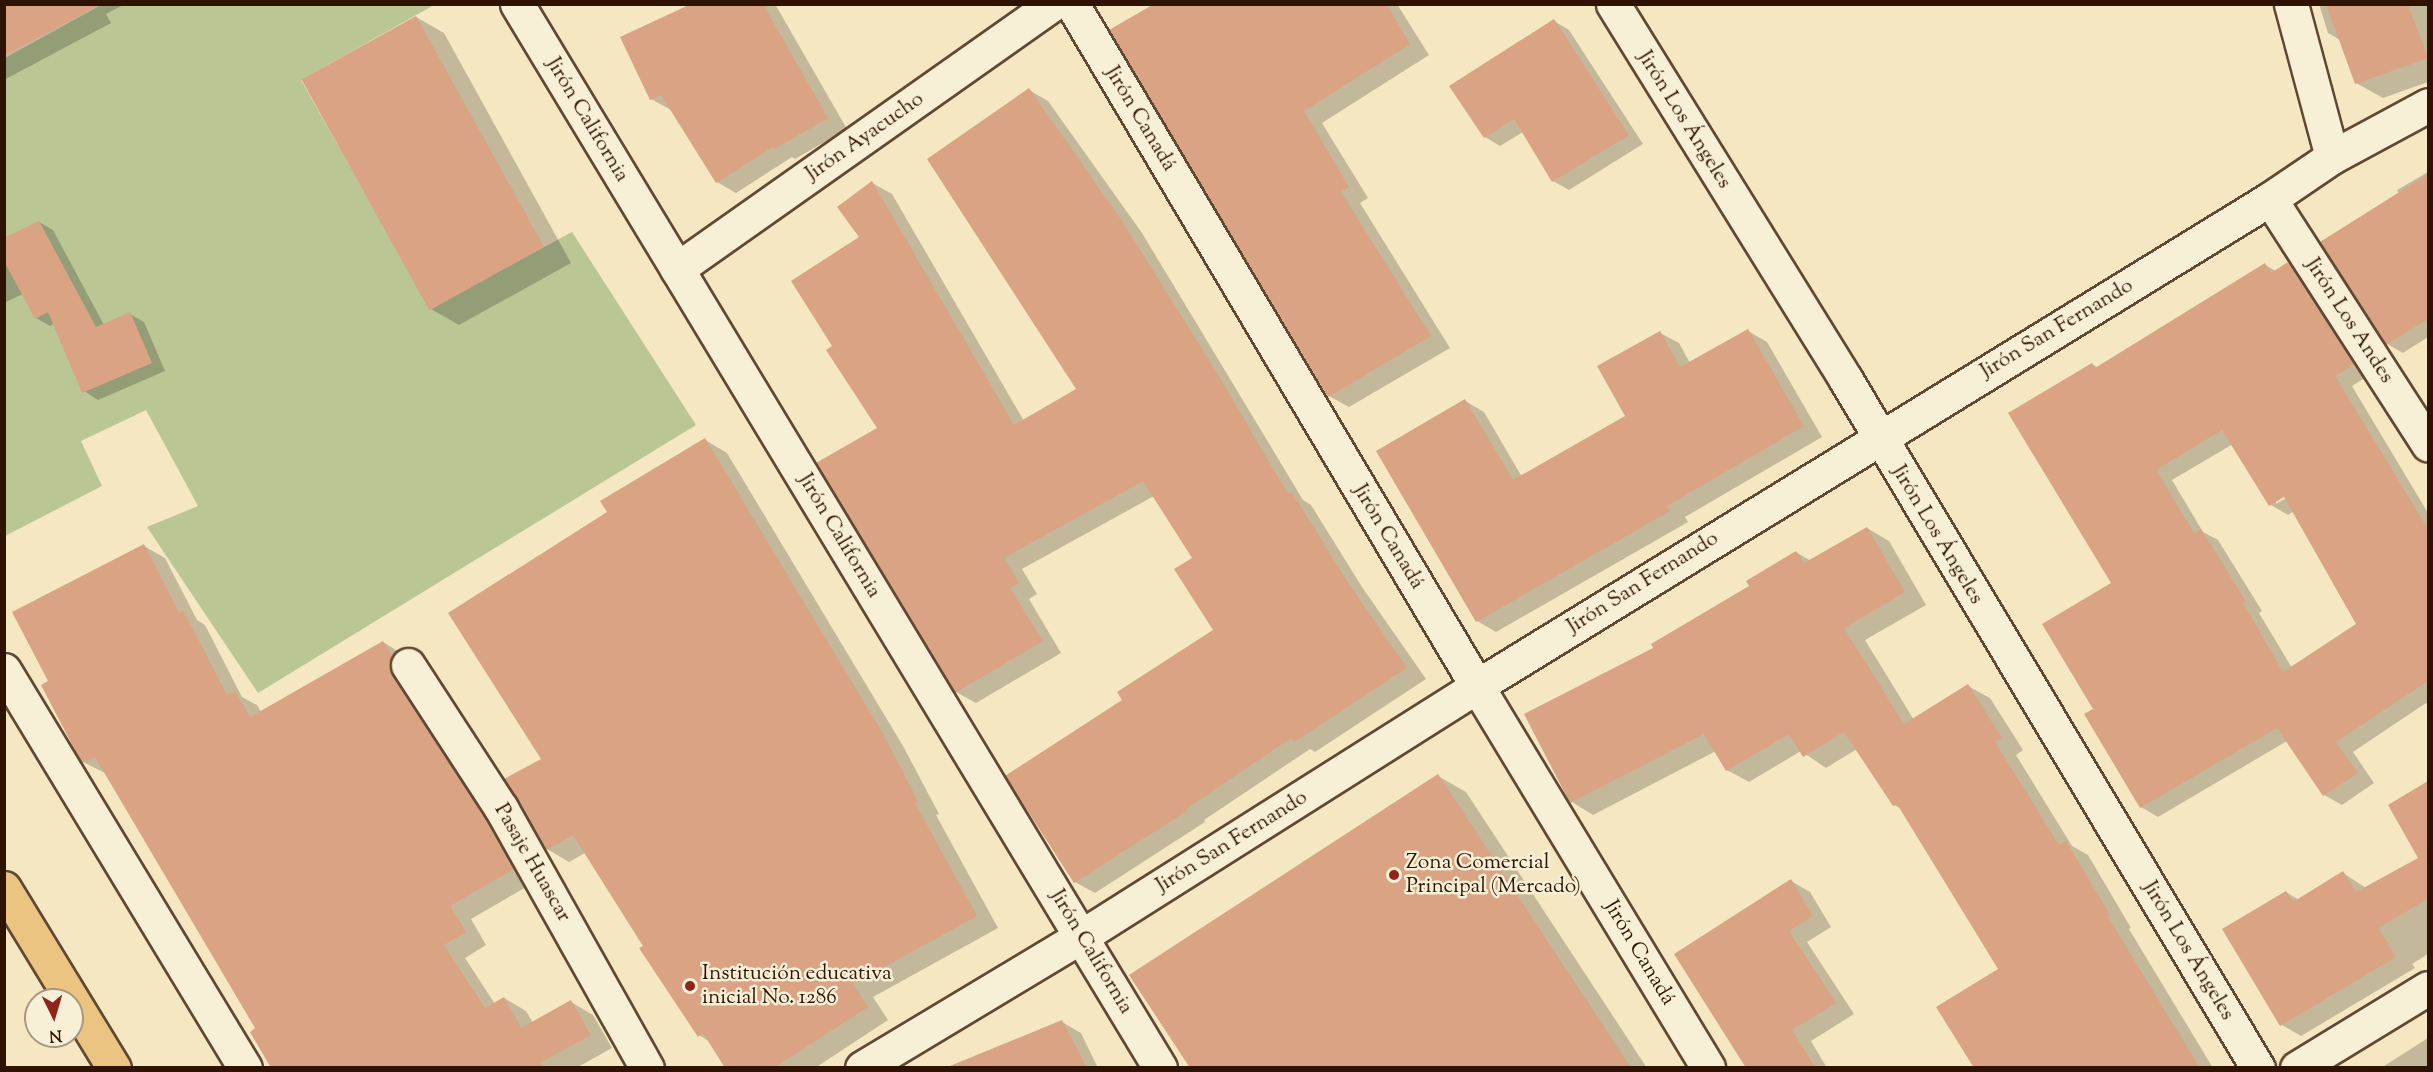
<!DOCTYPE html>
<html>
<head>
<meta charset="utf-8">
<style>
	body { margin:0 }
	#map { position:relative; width:2433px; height:1072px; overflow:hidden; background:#f5e7c1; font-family:"Sorts Mill Goudy",serif }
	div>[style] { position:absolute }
	.green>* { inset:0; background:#bac694 }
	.shadow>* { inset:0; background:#0003 }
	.building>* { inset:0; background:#d9a384; transform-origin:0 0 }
	.roads { filter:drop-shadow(2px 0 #604832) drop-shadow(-2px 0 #604832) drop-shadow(0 2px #604832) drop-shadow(0 -2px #604832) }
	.minor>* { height:33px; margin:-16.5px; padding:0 16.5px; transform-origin:16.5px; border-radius:16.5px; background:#f8efd7 }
	.highway>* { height:33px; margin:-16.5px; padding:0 16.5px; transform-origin:16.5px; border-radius:16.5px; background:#eac480 }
	.dots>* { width:16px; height:16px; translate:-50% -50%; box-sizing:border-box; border:3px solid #f8efd7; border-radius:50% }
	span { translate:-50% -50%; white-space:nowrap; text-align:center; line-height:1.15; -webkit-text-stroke:5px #f8efd7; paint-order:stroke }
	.street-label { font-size:21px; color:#2f1302 }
	.poi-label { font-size:21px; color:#2f1302 }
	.left { translate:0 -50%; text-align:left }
	.frame { position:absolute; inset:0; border:6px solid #2f1302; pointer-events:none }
	.north { position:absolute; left:24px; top:988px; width:60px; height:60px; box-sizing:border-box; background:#f8efd7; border:2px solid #a89782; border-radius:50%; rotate:175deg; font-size:16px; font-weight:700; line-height:24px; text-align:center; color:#2f1302 }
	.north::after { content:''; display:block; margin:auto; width:21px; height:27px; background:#8f2418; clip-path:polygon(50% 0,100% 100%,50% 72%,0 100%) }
</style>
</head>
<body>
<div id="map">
	<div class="green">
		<div style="clip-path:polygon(101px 5px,434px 5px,301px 80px,430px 309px,572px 232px,696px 425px,258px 693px,147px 527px,198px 506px,146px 410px,81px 441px,102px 486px,5px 536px,5px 58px)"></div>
	</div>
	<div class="shadow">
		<div style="clip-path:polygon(4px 4px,125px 4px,106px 14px,111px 23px,4px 80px)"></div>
		<div style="clip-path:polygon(693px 4px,775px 4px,847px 129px,795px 159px,792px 157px,736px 193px,717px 182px,671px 110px,651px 99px)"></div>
		<div style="clip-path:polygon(1157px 4px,1397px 4px,1429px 55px,1322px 123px,1368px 198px,1360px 203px,1450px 348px,1349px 407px,1329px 396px)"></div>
		<div style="clip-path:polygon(2319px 4px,2427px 4px,2428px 82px,2383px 98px,2356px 83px,2340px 40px,2328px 33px)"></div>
		<div style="clip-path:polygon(416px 17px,444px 33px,571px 263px,459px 325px,431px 309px)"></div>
		<div style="clip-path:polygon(1554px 21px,1569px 30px,1643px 144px,1569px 190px,1553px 181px,1523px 132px,1500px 146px,1485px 137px)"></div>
		<div style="clip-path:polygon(1029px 90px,1048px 101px,1142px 233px,1303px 500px,1311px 505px,1362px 587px,1426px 679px,1315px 752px,1310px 749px,1204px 820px,1205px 822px,1095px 893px,1075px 882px,1125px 701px,1215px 630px,1194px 559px,1154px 496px,1022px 569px,1037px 594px,1029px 599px,1061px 653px,976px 703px,956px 692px,879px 429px,834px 346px,872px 183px,892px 194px,1024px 421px,1078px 389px)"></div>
		<div style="clip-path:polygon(2428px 172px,2428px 337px,2403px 353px,2387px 344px,2399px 194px,2397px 190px)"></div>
		<div style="clip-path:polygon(39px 222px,53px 230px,104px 325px,130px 314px,144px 322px,165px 371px,98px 400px,84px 391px,54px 324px,50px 326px,36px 318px,23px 294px,4px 303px,4px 240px)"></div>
		<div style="clip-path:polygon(evenodd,2288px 264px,2305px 274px,2371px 374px,2352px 386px,2428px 513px,2428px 705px,2426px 703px,2353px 752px,2374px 783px,2342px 805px,2324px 795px,2287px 741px,2158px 817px,2141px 807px,2095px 709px,2113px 583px,2092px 364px,2098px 368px,2265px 265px,2276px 271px,2288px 264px,2233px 444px,2271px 505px,2288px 515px,2294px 511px,2358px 625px,2292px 668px,2259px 613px,2262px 611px,2218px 540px,2203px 532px,2172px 480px,2233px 444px,2288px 264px,2290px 492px,2291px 495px,2276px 504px,2276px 500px,2290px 492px)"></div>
		<div style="clip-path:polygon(1748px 331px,1767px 342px,1822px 437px,1685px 517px,1688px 522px,1496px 632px,1477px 621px,1465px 401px,1484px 412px,1522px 477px,1627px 417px,1660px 333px,1679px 343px,1690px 363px)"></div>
		<div style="clip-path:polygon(705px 440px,727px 453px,903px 746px,939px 814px,936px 815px,998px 928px,873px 997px,888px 1020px,815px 1068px,727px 1068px,710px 1042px,699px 1035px,585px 853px,569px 862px,547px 849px,506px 779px,543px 760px,609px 512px)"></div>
		<div style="clip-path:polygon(1867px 528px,1889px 541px,1926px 605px,1865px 640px,1914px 720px,1968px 686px,1990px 698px,2023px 750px,2016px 755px,2072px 846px,2088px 855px,2131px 928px,2129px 929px,2213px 1068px,1976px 1068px,2000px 969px,1903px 810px,1894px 805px,1857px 749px,1826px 768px,1801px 751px,1749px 782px,1727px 770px,1716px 751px,1593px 815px,1572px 802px,1655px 648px,1751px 587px,1796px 552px,1811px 561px)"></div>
		<div style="clip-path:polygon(144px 546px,165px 558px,197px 620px,205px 625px,242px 697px,257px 705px,261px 712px,383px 642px,404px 655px,535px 882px,471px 919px,486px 945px,465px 958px,495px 1004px,504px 998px,526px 1011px,533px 1023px,571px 1002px,593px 1015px,612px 1048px,576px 1068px,273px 1068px,258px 1029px,107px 774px,83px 762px,50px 682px)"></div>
		<div style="clip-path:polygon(1438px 776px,1466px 792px,1647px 1068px,1192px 1068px)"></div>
		<div style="clip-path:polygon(2428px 783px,2428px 954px,2412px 964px,2415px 968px,2301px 1036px,2282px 1025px,2286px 892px,2299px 900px,2343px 873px,2366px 888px,2420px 858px,2390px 805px)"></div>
		<div style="clip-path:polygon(1791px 881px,1810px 892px,1831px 927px,1807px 942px,1854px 1014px,1811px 1041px,1827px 1068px,1748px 1068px)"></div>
		<div style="clip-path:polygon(1062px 1022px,1081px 1033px,1098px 1068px,959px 1068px)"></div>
		<div style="clip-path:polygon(2428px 1038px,2428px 1068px,2381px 1068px)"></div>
	</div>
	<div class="building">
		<div style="clip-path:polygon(4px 4px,101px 4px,4px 56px)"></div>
		<div style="clip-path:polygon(691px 4px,763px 4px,828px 118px,774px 149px,773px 147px,716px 183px,661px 95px,650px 100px,620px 37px)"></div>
		<div style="clip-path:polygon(1154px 4px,1386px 4px,1410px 44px,1304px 111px,1349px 187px,1341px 192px,1431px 336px,1328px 397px,1109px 30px)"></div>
		<div style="clip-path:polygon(2326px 4px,2408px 4px,2428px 58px,2355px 84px)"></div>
		<div style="left:416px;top:16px;width:264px;height:131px;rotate:61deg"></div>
		<div style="clip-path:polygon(1554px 19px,1629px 135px,1552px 182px,1514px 119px,1484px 138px,1449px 86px)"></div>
		<div style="clip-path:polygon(1029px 88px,1122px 221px,1217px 373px,1288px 494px,1292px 492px,1343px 575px,1407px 668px,1294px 742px,1291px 738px,1186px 809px,1187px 811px,1074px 883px,1005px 776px,1122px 700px,1117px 692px,1213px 630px,1174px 569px,1192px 558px,1143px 481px,1004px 558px,1019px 583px,1010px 588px,1043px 641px,955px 693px,816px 463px,877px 428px,826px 350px,832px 346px,791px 281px,859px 237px,837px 207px,872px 181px,1014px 425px,1076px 389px,927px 159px)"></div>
		<div style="clip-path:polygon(2428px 174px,2428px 319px,2386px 345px,2320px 242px)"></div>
		<div style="clip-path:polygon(39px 221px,96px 327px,130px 312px,152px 363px,82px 393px,48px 312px,35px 319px,4px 261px,4px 238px)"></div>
		<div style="clip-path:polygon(evenodd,2288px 262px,2354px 364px,2335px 376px,2428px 529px,2428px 681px,2336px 742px,2358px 773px,2323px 796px,2277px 728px,2140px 808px,2084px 714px,2093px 709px,2042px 624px,2111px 583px,2008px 413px,2092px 363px,2095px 368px,2265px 263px,2271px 273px,2288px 262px,2222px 430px,2269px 506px,2284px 497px,2356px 624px,2283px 672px,2243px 603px,2246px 601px,2201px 529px,2194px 533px,2156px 470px,2222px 430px)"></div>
		<div style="clip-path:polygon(1748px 329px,1804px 426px,1667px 506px,1670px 511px,1476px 622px,1376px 451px,1465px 399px,1513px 480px,1625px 416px,1597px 366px,1660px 331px,1680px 367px)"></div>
		<div style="clip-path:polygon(705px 438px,882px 732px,918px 801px,915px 803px,977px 916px,853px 984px,868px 1007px,774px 1068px,725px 1068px,703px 1033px,698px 1037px,639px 948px,643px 946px,573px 835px,546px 850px,504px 779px,541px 759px,448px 613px,607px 512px,600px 501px)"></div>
		<div style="clip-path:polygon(1867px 527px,1905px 592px,1844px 628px,1904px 724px,1968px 684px,2002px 738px,1995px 742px,2059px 845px,2066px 841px,2110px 915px,2108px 917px,2200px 1068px,1974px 1068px,1936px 1007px,1998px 969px,1897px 804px,1893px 806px,1844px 732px,1803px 757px,1789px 734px,1726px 771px,1704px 734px,1570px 803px,1524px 714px,1653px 648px,1651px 644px,1749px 586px,1746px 581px,1796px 551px,1804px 563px)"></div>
		<div style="clip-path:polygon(144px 544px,179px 613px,183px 610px,227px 695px,235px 691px,250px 717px,383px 641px,392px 656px,389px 665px,392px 675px,485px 818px,514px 869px,450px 906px,466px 932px,444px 945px,485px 1008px,504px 997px,521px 1028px,571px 1000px,591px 1035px,540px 1063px,543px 1068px,271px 1068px,250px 1032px,255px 1028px,95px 757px,82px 763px,77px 754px,41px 685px,48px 681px,12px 612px)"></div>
		<div style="clip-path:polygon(1438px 774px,1631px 1068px,1190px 1068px,1129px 975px)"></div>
		<div style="clip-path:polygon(2428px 781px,2428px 899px,2378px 928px,2396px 957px,2280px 1026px,2222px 929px,2286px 891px,2293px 902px,2343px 871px,2356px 892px,2418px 858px,2388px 805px)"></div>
		<div style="clip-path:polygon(1791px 879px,1813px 916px,1789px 931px,1836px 1003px,1792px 1030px,1816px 1068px,1746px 1068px,1674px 954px)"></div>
		<div style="clip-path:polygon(1062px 1020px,1087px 1068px,950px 1068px,950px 1066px)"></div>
	</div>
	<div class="roads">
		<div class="minor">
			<div style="left:517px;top:4px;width:1243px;rotate:58.85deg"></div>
			<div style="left:1072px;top:4px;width:793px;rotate:59.3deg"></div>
			<div style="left:1477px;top:686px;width:446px;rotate:58.8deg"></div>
			<div style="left:1613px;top:4px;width:442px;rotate:58.2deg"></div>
			<div style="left:1846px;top:380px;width:802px;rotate:59.09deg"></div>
			<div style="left:2291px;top:4px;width:158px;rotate:75deg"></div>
			<div style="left:2270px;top:199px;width:292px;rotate:57.2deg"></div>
			<div style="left:677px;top:269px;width:460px;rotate:-35.2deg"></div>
			<div style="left:408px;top:665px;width:171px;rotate:57deg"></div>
			<div style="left:501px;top:808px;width:298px;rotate:60.7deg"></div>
			<div style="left:4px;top:670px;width:465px;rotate:58.8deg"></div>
			<div style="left:862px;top:1068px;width:257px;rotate:-31deg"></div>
			<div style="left:1082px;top:936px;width:467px;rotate:-32.3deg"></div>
			<div style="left:1477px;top:686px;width:931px;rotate:-31.56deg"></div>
			<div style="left:2270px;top:199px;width:75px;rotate:-34.1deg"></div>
			<div style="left:2332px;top:157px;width:109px;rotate:-28.4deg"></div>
			<div style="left:2297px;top:1068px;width:153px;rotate:-31.4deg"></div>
		</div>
		<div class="highway">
			<div style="left:4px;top:888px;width:211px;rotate:58.6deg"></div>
		</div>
	</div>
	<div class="dots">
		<div style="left:1394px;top:875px;background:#8f2418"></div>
		<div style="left:690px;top:986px;background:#8f2418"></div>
	</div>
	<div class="street-label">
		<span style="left:1140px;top:119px;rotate:59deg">Jirón Canadá</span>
		<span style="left:587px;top:120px;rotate:59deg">Jirón California</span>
		<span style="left:1684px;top:120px;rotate:58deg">Jirón Los Ángeles</span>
		<span style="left:865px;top:137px;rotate:-35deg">Jirón Ayacucho</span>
		<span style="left:2349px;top:321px;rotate:57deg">Jirón Los Andes</span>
		<span style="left:2057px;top:329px;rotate:-31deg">Jirón San Fernando</span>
		<span style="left:1937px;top:535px;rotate:59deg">Jirón Los Ángeles</span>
		<span style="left:839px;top:536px;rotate:59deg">Jirón California</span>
		<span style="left:1388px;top:537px;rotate:59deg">Jirón Canadá</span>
		<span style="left:1643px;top:583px;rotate:-32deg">Jirón San Fernando</span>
		<span style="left:1232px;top:842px;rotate:-32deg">Jirón San Fernando</span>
		<span style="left:532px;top:863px;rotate:60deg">Pasaje Huascar</span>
		<span style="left:2188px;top:951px;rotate:59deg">Jirón Los Ángeles</span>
		<span style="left:1091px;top:952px;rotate:59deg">Jirón California</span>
		<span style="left:1639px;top:953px;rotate:59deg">Jirón Canadá</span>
	</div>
	<div class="poi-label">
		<span class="left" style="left:1406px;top:875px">Zona Comercial<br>Principal (Mercado)</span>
		<span class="left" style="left:702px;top:986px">Institución educativa<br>inicial No. 1286</span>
	</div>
	<div class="frame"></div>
	<div class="north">N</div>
</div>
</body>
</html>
